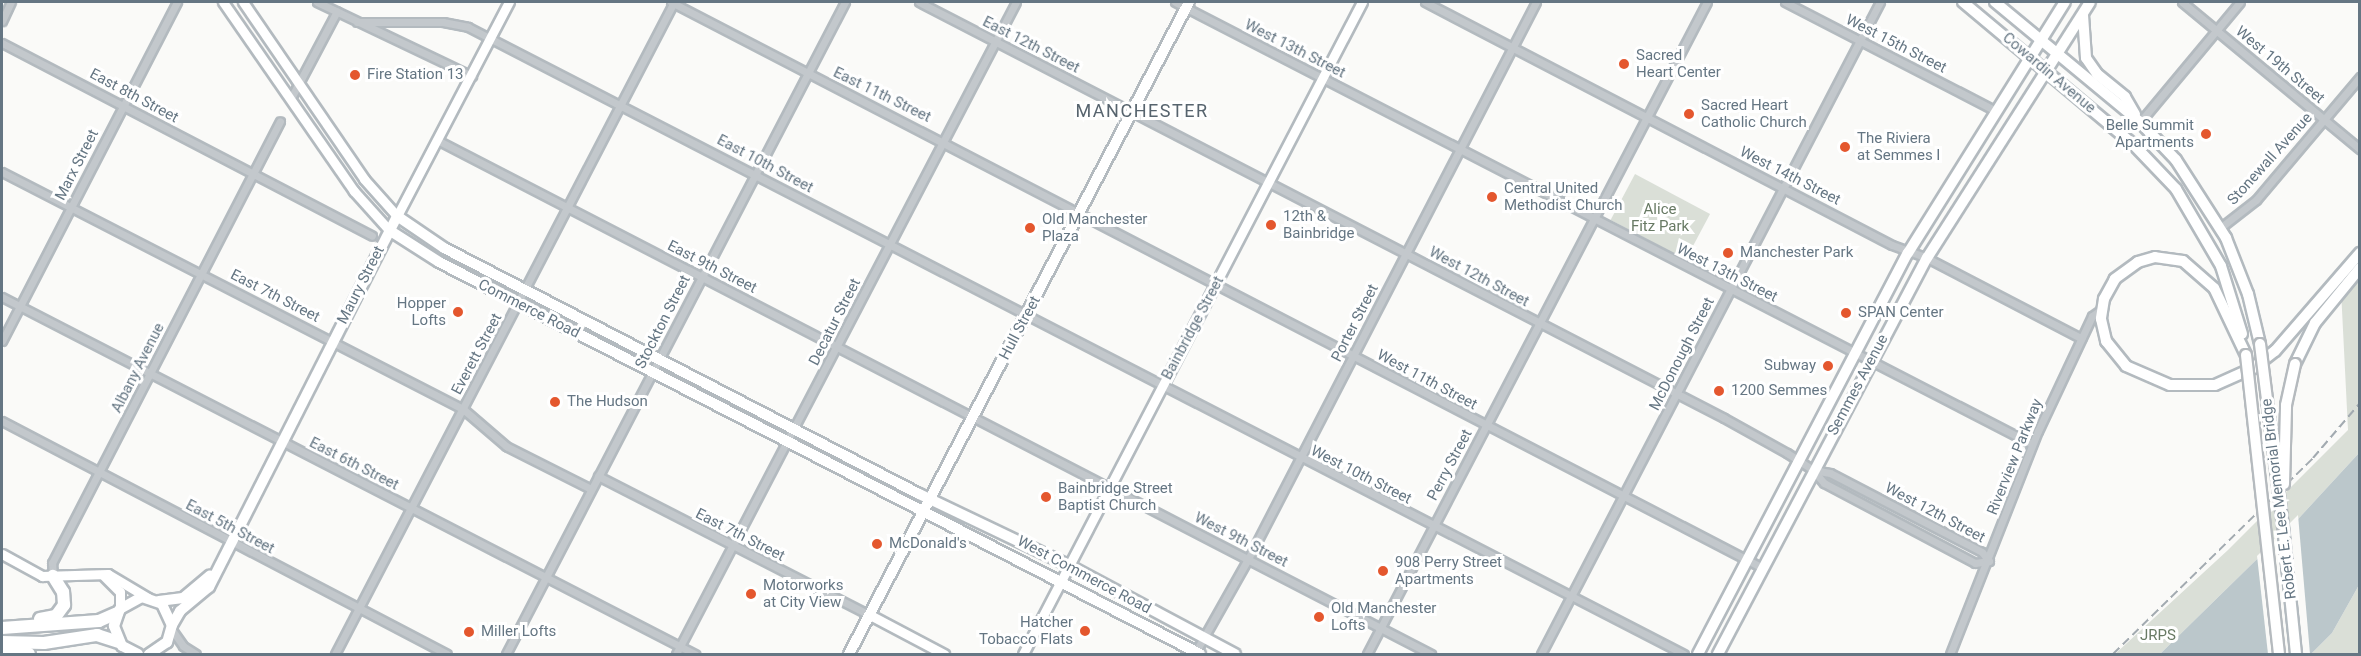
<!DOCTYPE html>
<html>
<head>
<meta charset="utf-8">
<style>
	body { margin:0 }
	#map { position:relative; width:2361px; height:656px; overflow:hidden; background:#fafaf8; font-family:Roboto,sans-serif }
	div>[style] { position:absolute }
	.green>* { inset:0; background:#dadfd7; transform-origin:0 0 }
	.water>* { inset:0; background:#bbc7cb }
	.pier>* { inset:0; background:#fafaf8 }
	.roads { filter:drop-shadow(2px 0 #b3babf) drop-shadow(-2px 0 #b3babf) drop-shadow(0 2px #b3babf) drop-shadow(0 -2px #b3babf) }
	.street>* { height:7px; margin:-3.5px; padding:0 3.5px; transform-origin:3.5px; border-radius:3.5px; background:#c3c8cc }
	.secondary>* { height:9px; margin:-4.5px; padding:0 4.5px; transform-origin:4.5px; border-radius:4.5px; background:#fff }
	.primary>* { height:10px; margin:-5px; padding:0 5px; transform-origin:5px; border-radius:5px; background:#fff }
	.highway>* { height:12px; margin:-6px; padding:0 6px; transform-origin:6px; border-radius:6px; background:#fff }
	.rail>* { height:2px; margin-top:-1px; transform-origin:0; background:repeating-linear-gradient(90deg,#a2aab0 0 9px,transparent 0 13.5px) }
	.bridges { filter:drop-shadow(2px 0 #b5babe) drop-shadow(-2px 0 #b5babe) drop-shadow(0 2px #b5babe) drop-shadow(0 -2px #b5babe) }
	.primary-bridge>* { height:10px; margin:-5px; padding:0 5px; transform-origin:5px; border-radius:5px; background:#fff }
	.dots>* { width:16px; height:16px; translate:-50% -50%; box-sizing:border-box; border:3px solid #fff; border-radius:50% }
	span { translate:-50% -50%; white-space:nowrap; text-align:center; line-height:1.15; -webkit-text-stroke:6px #fff; paint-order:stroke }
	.street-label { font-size:15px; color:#657683 }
	.poi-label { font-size:15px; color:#657683 }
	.left { translate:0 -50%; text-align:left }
	.right { translate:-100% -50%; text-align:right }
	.park-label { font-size:15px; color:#687a64 }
	.quarter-label { font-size:18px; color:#57646e; letter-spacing:1.5px }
	.frame { position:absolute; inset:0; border:3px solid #657683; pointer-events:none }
</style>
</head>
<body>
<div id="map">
	<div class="green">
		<div style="left:1635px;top:174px;width:85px;height:52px;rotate:28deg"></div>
		<div style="clip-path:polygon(2359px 268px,2359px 453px,2300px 517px,2160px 654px,2115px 654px,2228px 550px,2348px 430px,2341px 290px)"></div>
		<div style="clip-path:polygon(2359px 585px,2359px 654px,2311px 654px,2332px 633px)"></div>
	</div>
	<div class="water">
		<div style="clip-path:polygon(2359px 453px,2359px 585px,2332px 633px,2311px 654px,2160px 654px,2300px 517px)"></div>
	</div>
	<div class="pier">
		<div style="clip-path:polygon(2298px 515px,2310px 654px,2268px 654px,2257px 556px)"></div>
	</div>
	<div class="roads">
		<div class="street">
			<div style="left:317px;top:2px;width:172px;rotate:25.5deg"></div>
			<div style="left:671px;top:2px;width:1230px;rotate:27.4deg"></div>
			<div style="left:919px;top:2px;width:906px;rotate:27.33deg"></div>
			<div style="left:1724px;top:418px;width:72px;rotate:29.1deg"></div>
			<div style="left:1787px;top:453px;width:31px;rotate:33deg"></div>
			<div style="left:1813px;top:470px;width:17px;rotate:50deg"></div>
			<div style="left:1824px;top:483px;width:171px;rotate:27.9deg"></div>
			<div style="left:1975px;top:563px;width:14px;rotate:-8deg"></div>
			<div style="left:1989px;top:561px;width:11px;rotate:-128deg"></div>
			<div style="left:1982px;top:552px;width:171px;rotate:-152.5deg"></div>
			<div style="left:1830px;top:473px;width:17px;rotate:-170deg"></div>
			<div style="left:1175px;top:2px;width:964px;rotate:27.28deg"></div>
			<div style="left:1425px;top:2px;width:526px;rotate:27.49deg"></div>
			<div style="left:1892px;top:245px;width:37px;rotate:20deg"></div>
			<div style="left:1927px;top:258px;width:174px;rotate:27.5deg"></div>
			<div style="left:1785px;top:2px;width:235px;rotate:27.3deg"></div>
			<div style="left:2182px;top:2px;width:231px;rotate:39.6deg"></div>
			<div style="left:2px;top:21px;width:21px;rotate:-65deg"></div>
			<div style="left:357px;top:22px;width:86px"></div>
			<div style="left:443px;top:22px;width:25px;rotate:11deg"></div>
			<div style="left:468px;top:27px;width:1368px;rotate:27.28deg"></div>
			<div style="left:2px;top:43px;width:417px;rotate:27.5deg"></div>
			<div style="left:291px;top:98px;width:98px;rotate:-62.1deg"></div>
			<div style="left:2140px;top:122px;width:156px;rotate:-50.2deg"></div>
			<div style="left:439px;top:141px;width:1117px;rotate:27.35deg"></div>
			<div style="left:2px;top:172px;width:518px;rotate:27.21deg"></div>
			<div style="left:463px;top:409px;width:57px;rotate:40.7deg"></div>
			<div style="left:506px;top:446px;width:95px;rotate:26.8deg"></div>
			<div style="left:2220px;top:228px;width:46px;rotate:-37.9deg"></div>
			<div style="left:2256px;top:200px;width:161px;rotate:-49.8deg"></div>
			<div style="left:2px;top:297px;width:780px;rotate:27.26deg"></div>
			<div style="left:2px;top:341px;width:382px;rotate:-62.7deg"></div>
			<div style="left:2px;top:421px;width:502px;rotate:27.64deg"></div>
			<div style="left:598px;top:476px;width:305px;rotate:27.1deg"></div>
			<div style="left:53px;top:576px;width:13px;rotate:-94deg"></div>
			<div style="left:52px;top:563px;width:497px;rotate:-62.7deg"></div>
			<div style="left:172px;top:630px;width:19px;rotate:55deg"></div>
			<div style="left:183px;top:646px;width:15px;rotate:32deg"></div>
			<div style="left:1195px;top:653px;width:108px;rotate:-60.6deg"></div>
			<div style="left:1248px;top:559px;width:627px;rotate:-62.66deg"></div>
			<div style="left:335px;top:654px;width:735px;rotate:-62.53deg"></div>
			<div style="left:506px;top:654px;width:735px;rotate:-62.53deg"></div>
			<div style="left:676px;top:654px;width:735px;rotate:-62.46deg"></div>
			<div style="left:1367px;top:654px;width:735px;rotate:-62.46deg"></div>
			<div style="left:1541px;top:654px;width:735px;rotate:-62.53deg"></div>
			<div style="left:1950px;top:654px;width:240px;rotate:-68.5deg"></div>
			<div style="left:2038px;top:431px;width:127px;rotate:-64.8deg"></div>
			<div style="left:2092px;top:316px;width:12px;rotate:-35deg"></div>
		</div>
		<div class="secondary">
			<div style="left:223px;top:2px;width:230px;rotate:55.3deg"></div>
			<div style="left:354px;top:191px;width:52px;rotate:48.1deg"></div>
			<div style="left:243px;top:2px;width:214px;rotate:55.6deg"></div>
			<div style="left:364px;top:179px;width:50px;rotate:48.3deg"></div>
			<div style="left:397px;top:216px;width:242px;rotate:-62.4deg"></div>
			<div style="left:2px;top:554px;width:46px;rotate:28.8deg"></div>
			<div style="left:42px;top:576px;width:66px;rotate:-1.7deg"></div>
			<div style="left:108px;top:574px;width:47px;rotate:31deg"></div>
			<div style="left:103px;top:575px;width:24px;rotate:45deg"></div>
			<div style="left:120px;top:592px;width:17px;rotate:90deg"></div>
			<div style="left:870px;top:615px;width:84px;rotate:27.8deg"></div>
			<div style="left:1023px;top:654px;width:735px;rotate:-62.53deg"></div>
		</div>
		<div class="primary">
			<div style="left:1963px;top:2px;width:223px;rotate:39.9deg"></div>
			<div style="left:2134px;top:145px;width:61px;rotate:46.3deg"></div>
			<div style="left:2176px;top:189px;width:89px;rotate:59.7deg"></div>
			<div style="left:2221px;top:266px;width:71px;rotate:72.8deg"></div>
			<div style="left:1995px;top:2px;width:188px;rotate:39.6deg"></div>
			<div style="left:2140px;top:122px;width:52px;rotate:46.5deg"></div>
			<div style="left:2176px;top:160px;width:93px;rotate:57.3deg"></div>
			<div style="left:2226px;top:238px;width:60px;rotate:68.6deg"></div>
			<div style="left:2248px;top:294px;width:51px;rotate:76.5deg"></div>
			<div style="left:2083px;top:15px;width:43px;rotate:86deg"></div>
			<div style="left:2086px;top:58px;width:19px;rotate:55deg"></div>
			<div style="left:2097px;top:74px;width:36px;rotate:39deg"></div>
			<div style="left:2125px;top:97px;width:20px;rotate:60deg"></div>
			<div style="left:389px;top:230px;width:59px;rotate:32.6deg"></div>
			<div style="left:439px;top:262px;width:856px;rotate:27.25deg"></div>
			<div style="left:2246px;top:355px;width:74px;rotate:-115.5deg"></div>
			<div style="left:2214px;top:288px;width:41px;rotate:-138.9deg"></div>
			<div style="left:2183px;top:261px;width:28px;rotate:-172deg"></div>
			<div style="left:2155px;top:257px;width:18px;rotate:164deg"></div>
			<div style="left:2138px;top:262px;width:29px;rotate:144deg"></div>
			<div style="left:2115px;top:279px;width:23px;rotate:119deg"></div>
			<div style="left:2104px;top:299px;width:20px;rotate:99deg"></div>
			<div style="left:2101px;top:319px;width:23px;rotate:77deg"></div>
			<div style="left:2106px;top:341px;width:32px;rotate:51deg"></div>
			<div style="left:2126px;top:366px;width:48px;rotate:23.4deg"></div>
			<div style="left:2170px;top:385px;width:45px"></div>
			<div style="left:2215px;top:385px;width:42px;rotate:-24.1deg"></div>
			<div style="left:2253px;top:368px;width:28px;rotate:-38deg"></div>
			<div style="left:2275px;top:351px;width:130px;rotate:-49.1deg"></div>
			<div style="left:2295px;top:364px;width:46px;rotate:-64deg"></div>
			<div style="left:2315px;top:323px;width:71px;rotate:-50.7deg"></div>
			<div style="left:2283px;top:526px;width:129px;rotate:84.2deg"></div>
			<div style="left:159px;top:601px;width:24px;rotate:-7deg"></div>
			<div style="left:183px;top:598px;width:35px;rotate:-40deg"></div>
			<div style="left:172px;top:625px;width:16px;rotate:-60deg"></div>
			<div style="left:180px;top:611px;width:38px;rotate:-40deg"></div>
			<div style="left:209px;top:587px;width:416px;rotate:-63.1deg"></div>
			<div style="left:397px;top:216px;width:57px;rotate:34.2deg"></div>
			<div style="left:444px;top:248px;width:535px;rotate:27.38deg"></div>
			<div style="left:919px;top:494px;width:167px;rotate:25.5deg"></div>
			<div style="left:1070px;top:566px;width:187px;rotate:28.1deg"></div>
			<div style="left:138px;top:654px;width:18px;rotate:-153deg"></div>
			<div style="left:122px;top:646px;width:22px;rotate:-112deg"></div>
			<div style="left:114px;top:626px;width:18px;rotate:-71deg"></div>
			<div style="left:120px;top:609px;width:25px;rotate:-29deg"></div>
			<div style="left:142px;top:597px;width:21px;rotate:19deg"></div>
			<div style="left:162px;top:604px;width:23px;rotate:65deg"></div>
			<div style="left:172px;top:625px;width:18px;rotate:106deg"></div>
			<div style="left:167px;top:642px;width:22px;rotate:146deg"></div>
			<div style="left:849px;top:654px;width:735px;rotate:-62.46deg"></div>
			<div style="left:1698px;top:654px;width:453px;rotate:-62.4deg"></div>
			<div style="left:1908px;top:253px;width:296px;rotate:-58deg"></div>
			<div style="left:1718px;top:654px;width:448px;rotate:-62.2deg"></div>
			<div style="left:1927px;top:258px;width:303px;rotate:-57.5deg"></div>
		</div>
		<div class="highway">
			<div style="left:40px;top:619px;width:16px;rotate:-11deg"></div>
			<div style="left:56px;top:616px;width:14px;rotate:-54deg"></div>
			<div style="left:64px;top:605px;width:13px;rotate:-94deg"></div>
			<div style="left:63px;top:592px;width:19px;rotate:-122deg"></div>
			<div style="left:2px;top:628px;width:97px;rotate:-4.1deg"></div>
			<div style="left:99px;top:621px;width:20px;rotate:-24deg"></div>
			<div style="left:2px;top:642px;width:42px;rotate:1.4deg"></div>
			<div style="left:44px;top:643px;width:54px;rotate:-8.6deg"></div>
			<div style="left:97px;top:635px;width:23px;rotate:18deg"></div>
			<div style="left:2px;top:651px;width:27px;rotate:6deg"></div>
		</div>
	</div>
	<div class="rail">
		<div style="left:2113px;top:654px;width:280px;rotate:-44.4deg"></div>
		<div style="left:2313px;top:458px;width:72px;rotate:-49.5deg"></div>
	</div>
	<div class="bridges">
		<div class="primary-bridge">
			<div style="left:2260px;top:344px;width:183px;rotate:82.8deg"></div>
			<div style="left:2246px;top:355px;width:301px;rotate:83.7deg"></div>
			<div style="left:2284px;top:484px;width:79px;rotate:-88.5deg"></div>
			<div style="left:2286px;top:405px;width:42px;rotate:-77.6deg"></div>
		</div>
	</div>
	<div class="dots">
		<div style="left:1624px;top:64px;background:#e4572e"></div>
		<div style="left:355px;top:75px;background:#e4572e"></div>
		<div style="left:1689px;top:114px;background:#e4572e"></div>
		<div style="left:2206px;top:134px;background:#e4572e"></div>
		<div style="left:1845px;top:147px;background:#e4572e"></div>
		<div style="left:1492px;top:197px;background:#e4572e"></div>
		<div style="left:1271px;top:225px;background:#e4572e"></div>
		<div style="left:1030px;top:228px;background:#e4572e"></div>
		<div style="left:1728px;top:253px;background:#e4572e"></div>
		<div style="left:458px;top:312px;background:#e4572e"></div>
		<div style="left:1846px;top:313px;background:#e4572e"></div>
		<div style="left:1828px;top:366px;background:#e4572e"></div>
		<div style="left:1719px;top:391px;background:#e4572e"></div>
		<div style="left:555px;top:402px;background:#e4572e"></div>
		<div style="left:1046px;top:497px;background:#e4572e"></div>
		<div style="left:877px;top:544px;background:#e4572e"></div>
		<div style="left:1383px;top:571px;background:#e4572e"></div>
		<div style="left:751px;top:594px;background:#e4572e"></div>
		<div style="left:1319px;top:617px;background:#e4572e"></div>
		<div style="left:1085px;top:631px;background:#e4572e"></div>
		<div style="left:469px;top:632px;background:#e4572e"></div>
	</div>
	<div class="street-label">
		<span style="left:1896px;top:44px;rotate:27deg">West 15th Street</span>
		<span style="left:1031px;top:45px;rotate:27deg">East 12th Street</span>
		<span style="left:1295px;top:49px;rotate:27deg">West 13th Street</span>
		<span style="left:2280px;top:65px;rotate:40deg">West 19th Street</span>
		<span style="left:2049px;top:73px;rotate:40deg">Cowardin Avenue</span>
		<span style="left:882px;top:95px;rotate:26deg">East 11th Street</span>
		<span style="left:134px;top:96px;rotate:28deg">East 8th Street</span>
		<span style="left:2270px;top:159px;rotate:-48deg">Stonewall Avenue</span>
		<span style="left:765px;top:164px;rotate:28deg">East 10th Street</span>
		<span style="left:77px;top:165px;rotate:-63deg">Marx Street</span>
		<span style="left:1790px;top:176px;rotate:27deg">West 14th Street</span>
		<span style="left:712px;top:267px;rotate:27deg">East 9th Street</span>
		<span style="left:1727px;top:273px;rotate:27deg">West 13th Street</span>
		<span style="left:1479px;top:277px;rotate:28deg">West 12th Street</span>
		<span style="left:361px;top:285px;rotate:-63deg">Maury Street</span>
		<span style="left:275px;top:296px;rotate:27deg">East 7th Street</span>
		<span style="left:529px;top:309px;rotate:27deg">Commerce Road</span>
		<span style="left:663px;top:322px;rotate:-63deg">Stockton Street</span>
		<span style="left:835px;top:322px;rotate:-63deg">Decatur Street</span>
		<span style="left:1355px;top:323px;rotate:-63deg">Porter Street</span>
		<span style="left:1020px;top:328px;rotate:-62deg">Hull Street</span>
		<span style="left:1193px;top:328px;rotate:-62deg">Bainbridge Street</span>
		<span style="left:477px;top:354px;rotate:-62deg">Everett Street</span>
		<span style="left:1682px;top:354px;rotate:-63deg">McDonough Street</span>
		<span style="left:138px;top:368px;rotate:-63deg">Albany Avenue</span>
		<span style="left:1427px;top:380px;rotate:28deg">West 11th Street</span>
		<span style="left:1858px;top:385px;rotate:-62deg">Semmes Avenue</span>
		<span style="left:2015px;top:457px;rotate:-68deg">Riverview Parkway</span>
		<span style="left:354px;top:464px;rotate:27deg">East 6th Street</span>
		<span style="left:1450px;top:465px;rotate:-62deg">Perry Street</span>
		<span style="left:1361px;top:475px;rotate:27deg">West 10th Street</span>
		<span style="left:2279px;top:499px;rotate:-97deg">Robert E. Lee Memorial Bridge</span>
		<span style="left:1935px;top:513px;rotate:28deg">West 12th Street</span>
		<span style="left:230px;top:527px;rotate:28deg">East 5th Street</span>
		<span style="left:740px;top:535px;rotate:27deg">East 7th Street</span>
		<span style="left:1241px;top:540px;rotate:27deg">West 9th Street</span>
		<span style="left:1084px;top:575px;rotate:28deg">West Commerce Road</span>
	</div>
	<div class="poi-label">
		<span class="left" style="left:1636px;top:64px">Sacred<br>Heart Center</span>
		<span class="left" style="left:367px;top:75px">Fire Station 13</span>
		<span class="left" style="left:1701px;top:114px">Sacred Heart<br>Catholic Church</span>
		<span class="right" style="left:2194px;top:134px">Belle Summit<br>Apartments</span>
		<span class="left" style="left:1857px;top:147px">The Riviera<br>at Semmes I</span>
		<span class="left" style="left:1504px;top:197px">Central United<br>Methodist Church</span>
		<span class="left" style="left:1283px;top:225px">12th &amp;<br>Bainbridge</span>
		<span class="left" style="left:1042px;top:228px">Old Manchester<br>Plaza</span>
		<span class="left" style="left:1740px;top:253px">Manchester Park</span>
		<span class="right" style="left:446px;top:312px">Hopper<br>Lofts</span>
		<span class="left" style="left:1858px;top:313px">SPAN Center</span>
		<span class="right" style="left:1816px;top:366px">Subway</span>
		<span class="left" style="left:1731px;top:391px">1200 Semmes</span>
		<span class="left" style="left:567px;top:402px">The Hudson</span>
		<span class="left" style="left:1058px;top:497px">Bainbridge Street<br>Baptist Church</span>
		<span class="left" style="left:889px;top:544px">McDonald's</span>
		<span class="left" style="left:1395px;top:571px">908 Perry Street<br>Apartments</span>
		<span class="left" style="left:763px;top:594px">Motorworks<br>at City View</span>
		<span class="left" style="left:1331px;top:617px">Old Manchester<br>Lofts</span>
		<span class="right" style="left:1073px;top:631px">Hatcher<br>Tobacco Flats</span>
		<span class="left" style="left:481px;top:632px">Miller Lofts</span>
	</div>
	<div class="park-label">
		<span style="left:1660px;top:218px">Alice<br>Fitz Park</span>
		<span style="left:2158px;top:636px">JRPS</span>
	</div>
	<div class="quarter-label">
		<span style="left:1142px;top:111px">MANCHESTER</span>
	</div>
	<div class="frame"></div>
</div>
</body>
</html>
